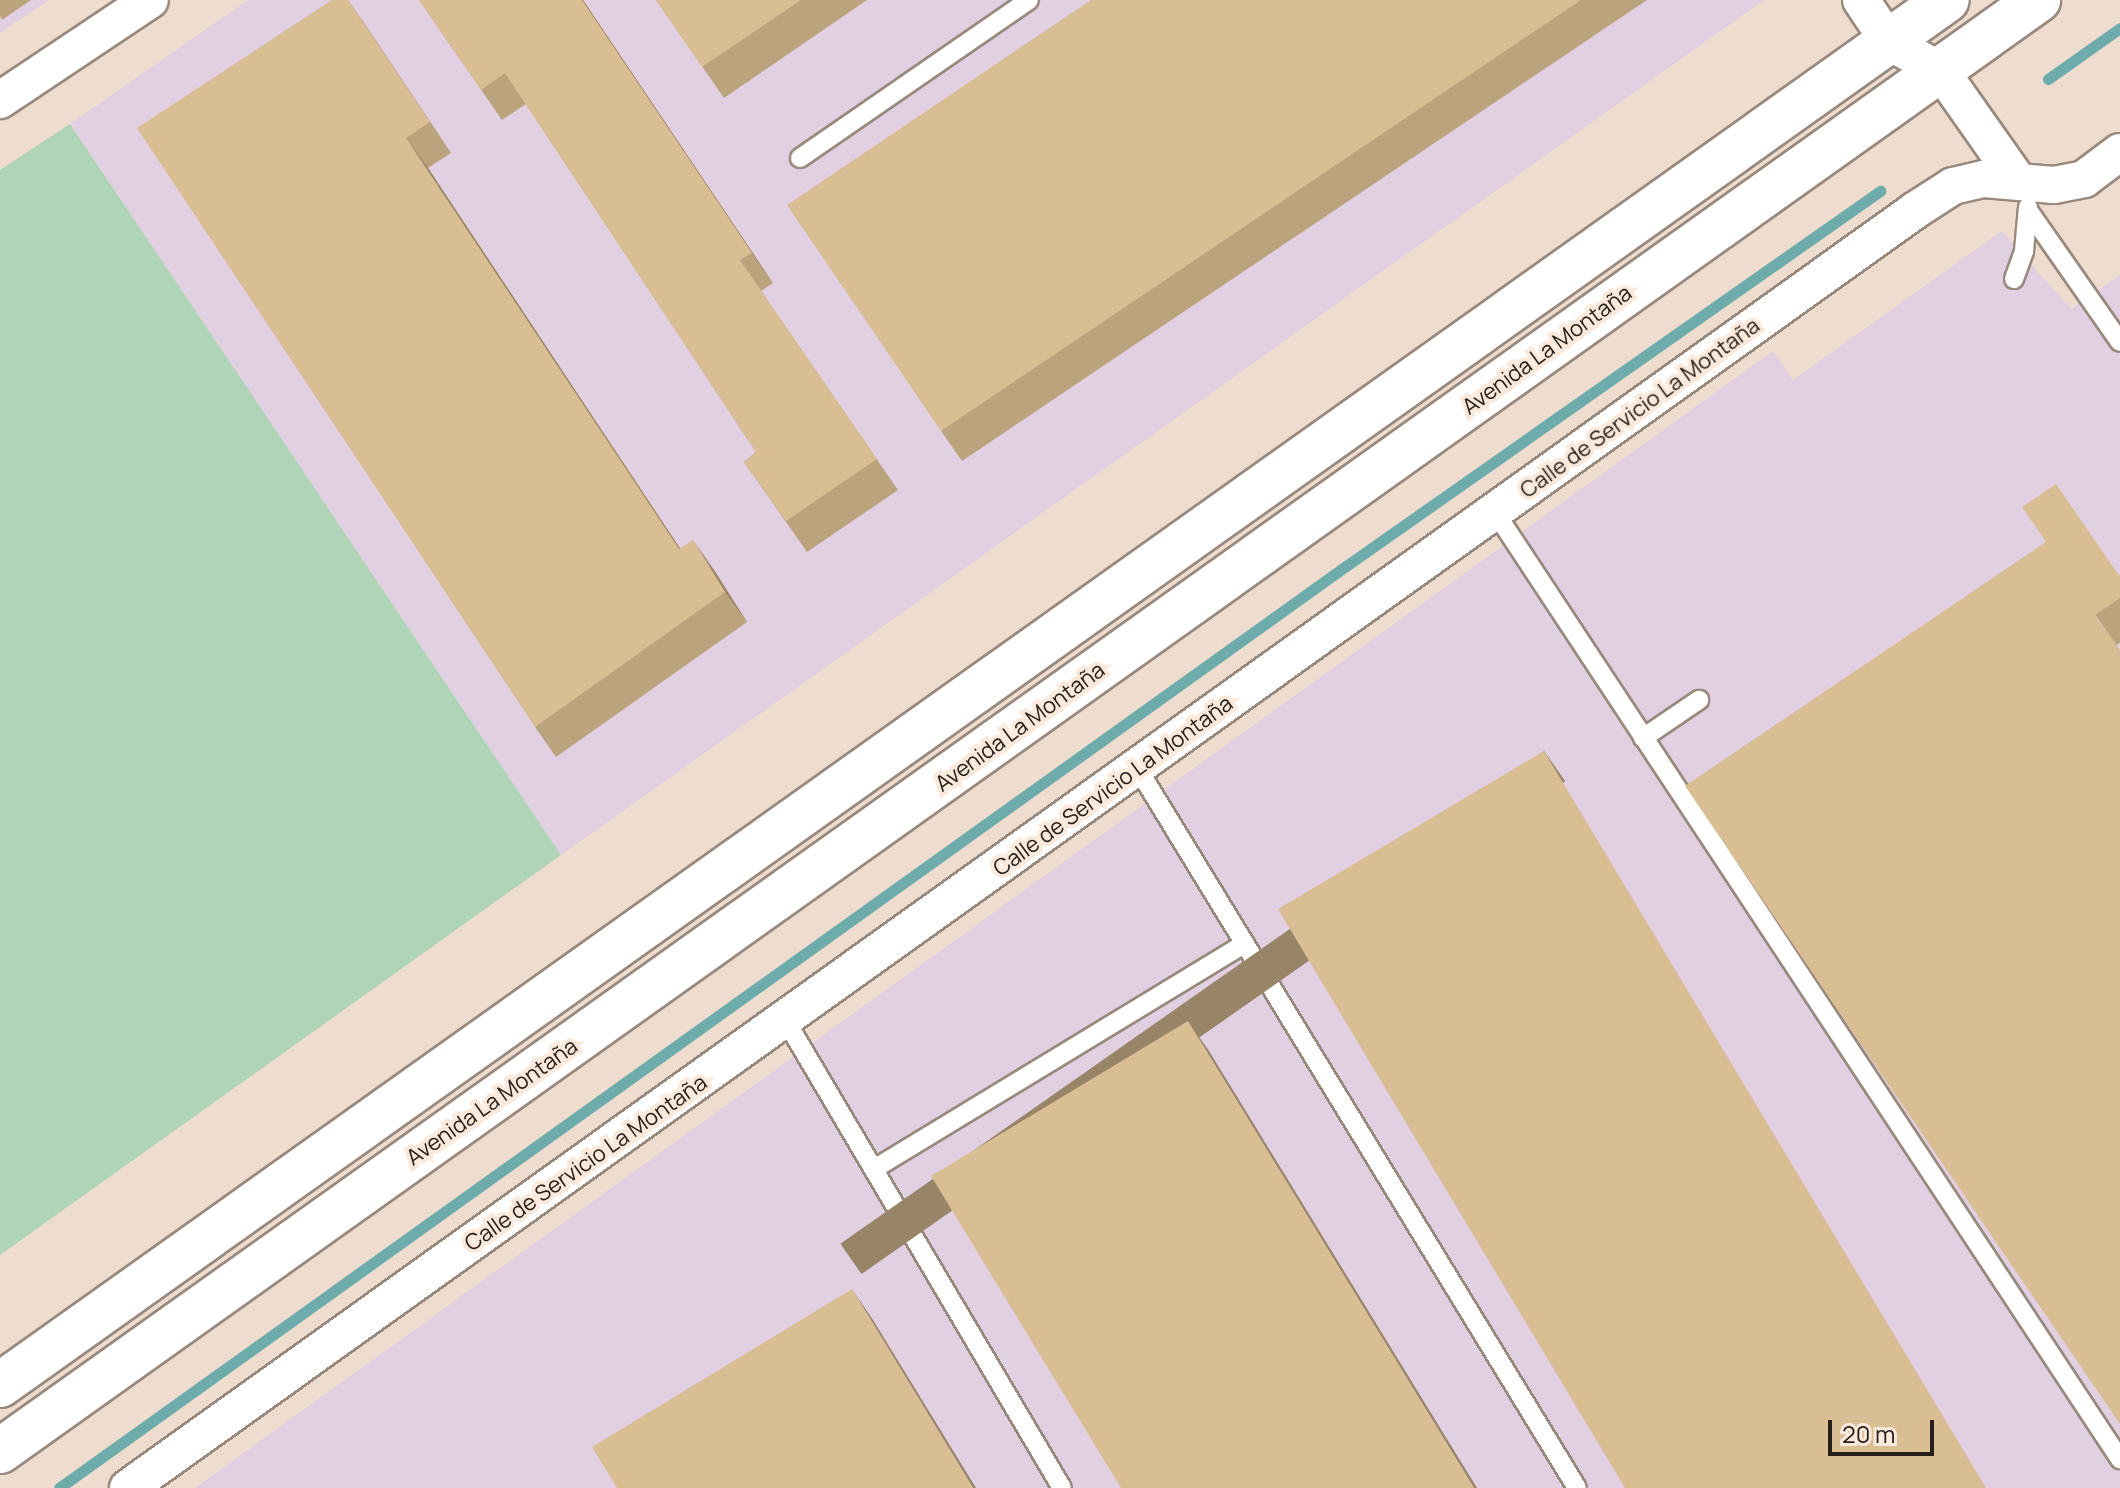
<!DOCTYPE html>
<html>
<head>
<meta charset="utf-8">
<style>
	body { margin:0 }
	#map { position:relative; width:2120px; height:1488px; overflow:hidden; background:#eedccf; font-family:Manrope,sans-serif }
	div>[style] { position:absolute }
	.industrial>* { inset:0; background:#e0d0e2 }
	.green>* { inset:0; background:#b0d4b8 }
	.stream>* { height:11px; margin:-5.5px; padding:0 5.5px; transform-origin:5.5px; border-radius:5.5px; background:#6eacac }
	.roads { filter:drop-shadow(2px 0 #99897d) drop-shadow(-2px 0 #99897d) drop-shadow(0 2px #99897d) drop-shadow(0 -2px #99897d) }
	.service>* { height:18px; margin:-9px; padding:0 9px; transform-origin:9px; border-radius:9px; background:#fff }
	.minor>* { height:36px; margin:-18px; padding:0 18px; transform-origin:18px; border-radius:18px; background:#fff }
	.secondary>* { height:44px; margin:-22px; padding:0 22px; transform-origin:22px; border-radius:22px; background:#fff }
	.wall>* { inset:0; background:#bba37e }
	.shaded-wall>* { inset:0; background:#988467; transform-origin:0 0 }
	.building>* { inset:0; background:#d9bd93 }
	span { translate:-50% -50%; white-space:nowrap; text-align:center; line-height:1.15; -webkit-text-stroke:8px #fbe9dc; paint-order:stroke }
	.street-label { font-size:22px; color:#26201b }
	.scale { position:absolute; left:1828px; top:1420px; width:106px; height:36px; box-sizing:border-box; border:4px solid #26201b; border-top:0; padding-left:10px; font-size:24px; line-height:28px; white-space:nowrap; color:#26201b; -webkit-text-stroke:6px #fbe9dc; paint-order:stroke }
</style>
</head>
<body>
<div id="map">
	<div class="industrial">
		<div style="clip-path:polygon(0 0,49px 0,0 33px)"></div>
		<div style="clip-path:polygon(248px 0,1764px 0,561px 855px,70px 124px)"></div>
		<div style="clip-path:polygon(2002px 231px,2071px 309px,2120px 275px,2120px 1488px,195px 1488px,1773px 351px,1793px 380px)"></div>
	</div>
	<div class="green">
		<div style="clip-path:polygon(70px 124px,561px 855px,0 1255px,0 170px)"></div>
	</div>
	<div class="stream">
		<div style="left:2048px;top:79px;width:88px;rotate:-35.3deg"></div>
		<div style="left:59px;top:1488px;width:1583px;rotate:-35.62deg"></div>
		<div style="left:1346px;top:566px;width:653px;rotate:-35.08deg"></div>
	</div>
	<div class="roads">
		<div class="service">
			<div style="left:800px;top:158px;width:278px;rotate:-34.6deg"></div>
			<div style="left:2030px;top:213px;width:157px;rotate:55.1deg"></div>
			<div style="left:2014px;top:279px;width:30px;rotate:-70deg"></div>
			<div style="left:2024px;top:251px;width:44px;rotate:-84.8deg"></div>
			<div style="left:1495px;top:512px;width:1135px;rotate:56.58deg"></div>
			<div style="left:1643px;top:738px;width:68px;rotate:-34.2deg"></div>
			<div style="left:1138px;top:769px;width:842px;rotate:58.59deg"></div>
			<div style="left:786px;top:1021px;width:542px;rotate:59.42deg"></div>
			<div style="left:874px;top:1169px;width:434px;rotate:-31.3deg"></div>
		</div>
		<div class="minor">
			<div style="left:1861px;top:0;width:50px;rotate:56.3deg"></div>
			<div style="left:1889px;top:42px;width:58px;rotate:28.8deg"></div>
			<div style="left:1940px;top:70px;width:132px;rotate:54.9deg"></div>
			<div style="left:0;top:100px;width:180px;rotate:-33.7deg"></div>
			<div style="left:128px;top:1488px;width:2196px;rotate:-35.56deg"></div>
			<div style="left:1914px;top:211px;width:46px;rotate:-32.7deg"></div>
			<div style="left:1953px;top:186px;width:32px;rotate:-13deg"></div>
			<div style="left:1984px;top:179px;width:70px;rotate:4.9deg"></div>
			<div style="left:2054px;top:185px;width:31px;rotate:-11deg"></div>
			<div style="left:2084px;top:179px;width:45px;rotate:-36.9deg"></div>
		</div>
		<div class="secondary">
			<div style="left:0;top:1385px;width:2389px;rotate:-35.43deg"></div>
			<div style="left:0;top:1451px;width:2502px;rotate:-35.45deg"></div>
		</div>
	</div>
	<div class="wall">
		<div style="clip-path:polygon(0 0,31px 0,2px 20px,0 16px)"></div>
		<div style="clip-path:polygon(348px 0,451px 153px,428px 168px,680px 548px,714px 570px,747px 622px,556px 757px,535px 727px)"></div>
		<div style="clip-path:polygon(419px 0,583px 0,773px 283px,761px 291px,898px 490px,807px 552px,744px 462px,756px 452px,526px 104px,502px 120px)"></div>
		<div style="clip-path:polygon(656px 0,867px 0,724px 98px)"></div>
		<div style="clip-path:polygon(1091px 0,1647px 0,962px 461px,941px 431px)"></div>
		<div style="clip-path:polygon(2046px 542px,2120px 576px,2120px 643px,2116px 645px)"></div>
	</div>
	<div class="shaded-wall">
		<div style="clip-path:polygon(348px 0,364px 23px,451px 153px,430px 122px)"></div>
		<div style="clip-path:polygon(582px 0,583px 0,773px 283px,752px 253px)"></div>
		<div style="clip-path:polygon(406px 138px,428px 168px,700px 579px,679px 549px)"></div>
		<div style="clip-path:polygon(693px 540px,714px 570px,747px 622px,725px 592px)"></div>
		<div style="left:1544px;top:751px;width:37px;height:859px;rotate:55deg"></div>
		<div style="clip-path:polygon(1188px 1021px,1209px 1051px,1477px 1488px,1474px 1488px)"></div>
		<div style="clip-path:polygon(852px 1289px,873px 1320px,976px 1488px,973px 1488px)"></div>
	</div>
	<div class="building">
		<div style="clip-path:polygon(332px 0,348px 0,430px 122px,406px 138px,679px 549px,693px 540px,725px 592px,535px 727px,137px 128px)"></div>
		<div style="clip-path:polygon(419px 0,582px 0,752px 253px,740px 260px,877px 459px,786px 521px,744px 462px,756px 452px,505px 73px,481px 90px)"></div>
		<div style="clip-path:polygon(656px 0,801px 0,702px 67px)"></div>
		<div style="clip-path:polygon(1091px 0,1581px 0,941px 431px,787px 205px)"></div>
		<div style="clip-path:polygon(2056px 484px,2120px 577px,2120px 598px,2095px 615px,2120px 650px,2120px 1424px,1685px 786px,2046px 542px,2022px 507px)"></div>
		<div style="clip-path:polygon(1544px 751px,1986px 1488px,1625px 1488px,1278px 909px)"></div>
		<div style="clip-path:polygon(1188px 1021px,1474px 1488px,1121px 1488px,931px 1176px)"></div>
		<div style="clip-path:polygon(852px 1289px,973px 1488px,617px 1488px,592px 1447px)"></div>
	</div>
	<div class="street-label">
		<span style="left:1547px;top:350px;rotate:-36deg">Avenida La Montaña</span>
		<span style="left:1640px;top:408px;rotate:-36deg">Calle de Servicio La Montaña</span>
		<span style="left:1020px;top:727px;rotate:-36deg">Avenida La Montaña</span>
		<span style="left:1113px;top:786px;rotate:-36deg">Calle de Servicio La Montaña</span>
		<span style="left:492px;top:1102px;rotate:-35deg">Avenida La Montaña</span>
		<span style="left:586px;top:1163px;rotate:-35deg">Calle de Servicio La Montaña</span>
	</div>
	<div class="scale">20 m</div>
</div>
</body>
</html>
